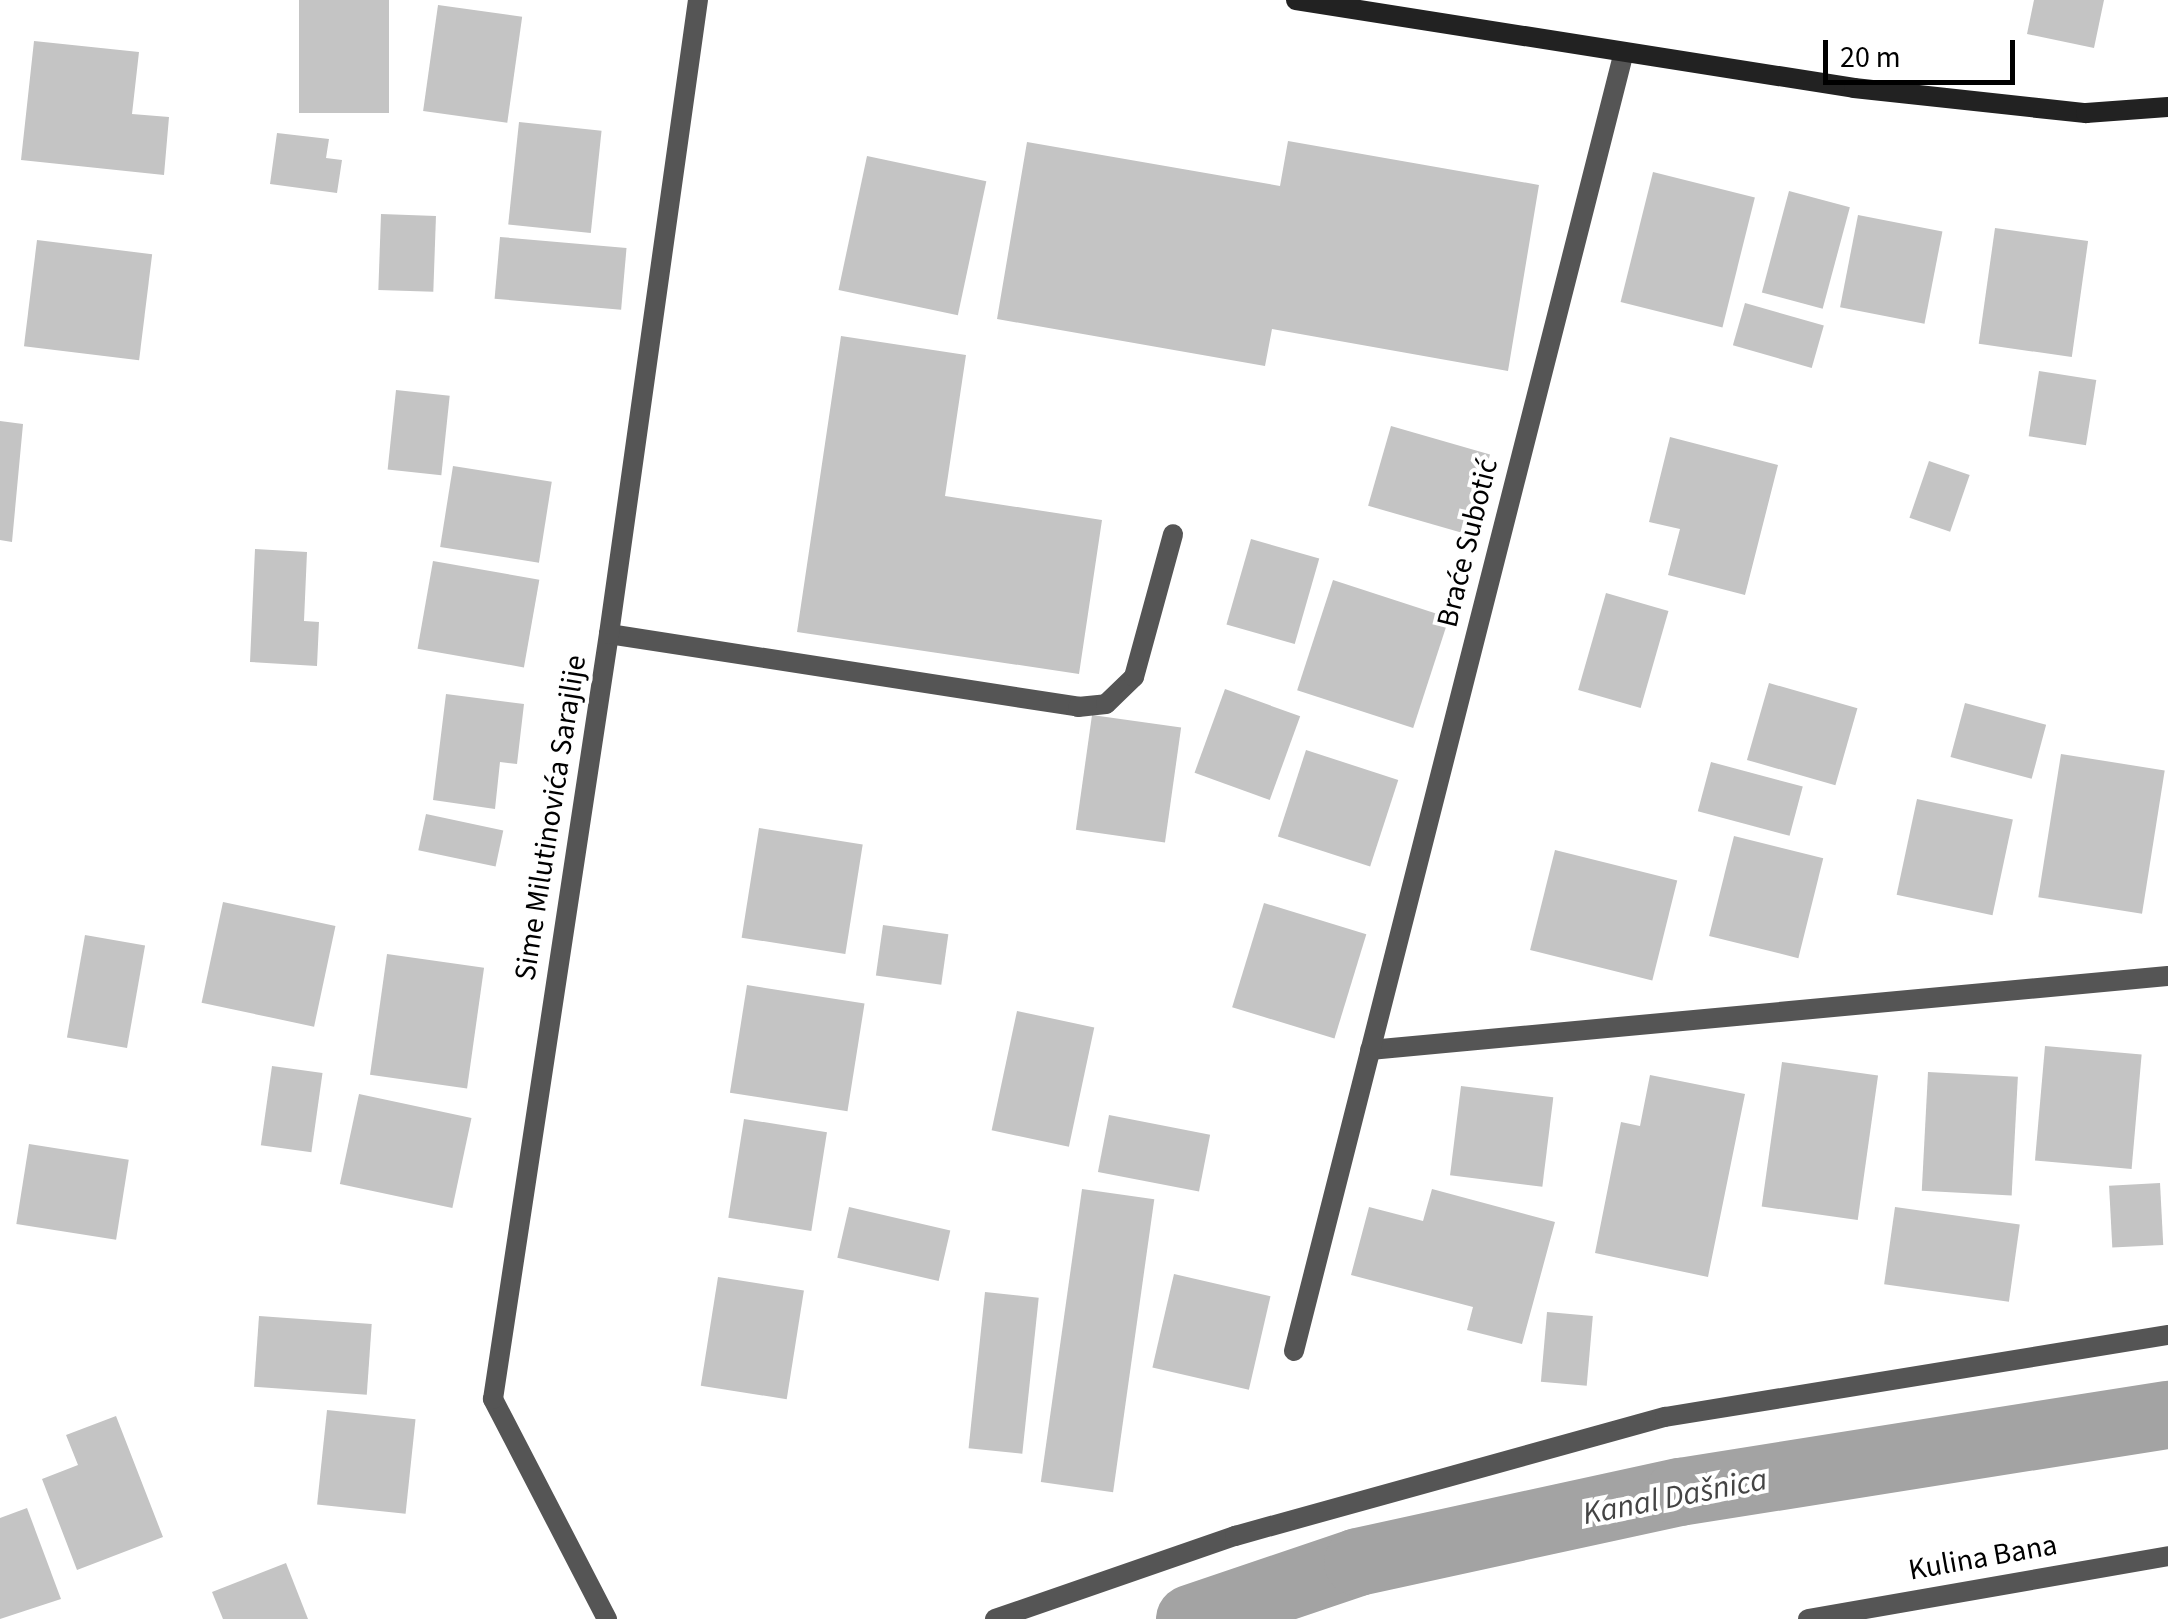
<!DOCTYPE html>
<html>
<head>
<meta charset="utf-8">
<style>
	body { margin:0 }
	#map { position:relative; width:2168px; height:1619px; overflow:hidden; background:#fff; font-family:"Source Sans 3",sans-serif }
	div>[style] { position:absolute }
	.canal>* { height:68px; margin:-34px; padding:0 34px; transform-origin:34px; border-radius:34px; background:#a3a3a3 }
	.building>* { inset:0; background:#c4c4c4; transform-origin:0 0 }
	.lane>* { height:20px; margin:-10px; padding:0 10px; transform-origin:10px; border-radius:10px; background:#555 }
	.street>* { height:20px; margin:-10px; padding:0 10px; transform-origin:10px; border-radius:10px; background:#555 }
	.secondary>* { height:20px; margin:-10px; padding:0 10px; transform-origin:10px; border-radius:10px; background:#222 }
	span { translate:-50% -50%; white-space:nowrap; text-align:center; line-height:1.15; -webkit-text-stroke:8px #fff; paint-order:stroke }
	.street-label { font-size:30px; color:#000 }
	.water-label { font-size:32px; color:#444; font-style:italic }
	.scale { position:absolute; left:1823px; top:40px; width:192px; height:45px; box-sizing:border-box; border:5px solid #000; border-top:0; padding-left:12px; font-size:30px; line-height:35px; white-space:nowrap; color:#000; -webkit-text-stroke:8px #fff; paint-order:stroke }
</style>
</head>
<body>
<div id="map">
	<div class="canal">
		<div style="left:1190px;top:1619px;width:177px;rotate:-18.7deg"></div>
		<div style="left:1358px;top:1562px;width:330px;rotate:-12.3deg"></div>
		<div style="left:1680px;top:1492px;width:494px;rotate:-9deg"></div>
	</div>
	<div class="building">
		<div style="left:299px;top:0;width:90px;height:113px"></div>
		<div style="clip-path:polygon(2034px 0,2104px 0,2094px 48px,2027px 34px)"></div>
		<div style="left:438px;top:5px;width:85px;height:107px;rotate:8deg"></div>
		<div style="clip-path:polygon(34px 41px,139px 52px,132px 114px,169px 117px,164px 175px,21px 160px)"></div>
		<div style="left:519px;top:122px;width:83px;height:103px;rotate:6deg"></div>
		<div style="clip-path:polygon(277px 133px,329px 139px,326px 158px,342px 160px,337px 193px,270px 184px)"></div>
		<div style="clip-path:polygon(1288px 141px,1539px 185px,1508px 371px,1272px 329px,1265px 366px,997px 319px,1027px 142px,1280px 186px)"></div>
		<div style="left:867px;top:156px;width:122px;height:137px;rotate:12deg"></div>
		<div style="left:1653px;top:172px;width:105px;height:134px;rotate:14deg"></div>
		<div style="left:1789px;top:191px;width:63px;height:105px;rotate:15deg"></div>
		<div style="left:381px;top:214px;width:55px;height:76px;rotate:2deg"></div>
		<div style="left:1858px;top:215px;width:86px;height:94px;rotate:11deg"></div>
		<div style="left:1995px;top:228px;width:94px;height:117px;rotate:8deg"></div>
		<div style="left:500px;top:237px;width:127px;height:62px;rotate:5deg"></div>
		<div style="left:37px;top:240px;width:116px;height:107px;rotate:7deg"></div>
		<div style="left:1745px;top:303px;width:82px;height:44px;rotate:16deg"></div>
		<div style="clip-path:polygon(841px 336px,966px 355px,945px 496px,1102px 520px,1079px 674px,797px 632px)"></div>
		<div style="left:2039px;top:371px;width:58px;height:66px;rotate:9deg"></div>
		<div style="left:396px;top:390px;width:54px;height:80px;rotate:6deg"></div>
		<div style="clip-path:polygon(0 421px,23px 424px,12px 542px,0 540px)"></div>
		<div style="left:1391px;top:426px;width:103px;height:83px;rotate:16deg"></div>
		<div style="clip-path:polygon(1670px 437px,1778px 465px,1745px 595px,1668px 575px,1680px 529px,1649px 522px)"></div>
		<div style="left:1929px;top:461px;width:43px;height:60px;rotate:19deg"></div>
		<div style="left:453px;top:466px;width:100px;height:82px;rotate:9deg"></div>
		<div style="left:1251px;top:539px;width:71px;height:89px;rotate:16deg"></div>
		<div style="clip-path:polygon(255px 549px,307px 552px,304px 621px,319px 622px,317px 666px,250px 662px)"></div>
		<div style="left:433px;top:561px;width:108px;height:89px;rotate:10deg"></div>
		<div style="left:1333px;top:580px;width:122px;height:116px;rotate:18deg"></div>
		<div style="left:1606px;top:593px;width:65px;height:101px;rotate:16deg"></div>
		<div style="left:1769px;top:683px;width:92px;height:80px;rotate:16deg"></div>
		<div style="left:1225px;top:689px;width:80px;height:89px;rotate:20deg"></div>
		<div style="clip-path:polygon(446px 694px,524px 704px,517px 764px,500px 762px,495px 809px,433px 800px)"></div>
		<div style="left:1965px;top:703px;width:84px;height:56px;rotate:15deg"></div>
		<div style="left:1092px;top:715px;width:90px;height:116px;rotate:8deg"></div>
		<div style="left:1306px;top:750px;width:97px;height:91px;rotate:18deg"></div>
		<div style="left:2061px;top:754px;width:105px;height:145px;rotate:9deg"></div>
		<div style="left:1711px;top:762px;width:95px;height:51px;rotate:15deg"></div>
		<div style="left:1917px;top:799px;width:98px;height:98px;rotate:12deg"></div>
		<div style="left:426px;top:814px;width:79px;height:37px;rotate:12deg"></div>
		<div style="left:759px;top:828px;width:105px;height:111px;rotate:9deg"></div>
		<div style="left:1734px;top:836px;width:92px;height:103px;rotate:14deg"></div>
		<div style="left:1555px;top:850px;width:126px;height:103px;rotate:14deg"></div>
		<div style="left:223px;top:902px;width:115px;height:103px;rotate:12deg"></div>
		<div style="left:1264px;top:903px;width:107px;height:109px;rotate:17deg"></div>
		<div style="left:883px;top:925px;width:66px;height:51px;rotate:8deg"></div>
		<div style="left:85px;top:935px;width:61px;height:104px;rotate:10deg"></div>
		<div style="left:387px;top:954px;width:98px;height:122px;rotate:8deg"></div>
		<div style="left:747px;top:985px;width:119px;height:109px;rotate:9deg"></div>
		<div style="left:1017px;top:1011px;width:79px;height:122px;rotate:12deg"></div>
		<div style="left:2045px;top:1046px;width:97px;height:115px;rotate:5deg"></div>
		<div style="left:1782px;top:1062px;width:97px;height:146px;rotate:8deg"></div>
		<div style="left:272px;top:1066px;width:51px;height:80px;rotate:8deg"></div>
		<div style="left:1928px;top:1072px;width:90px;height:119px;rotate:3deg"></div>
		<div style="clip-path:polygon(1650px 1075px,1745px 1094px,1708px 1277px,1595px 1253px,1621px 1122px,1640px 1126px)"></div>
		<div style="left:1461px;top:1086px;width:93px;height:90px;rotate:7deg"></div>
		<div style="left:359px;top:1094px;width:115px;height:92px;rotate:12deg"></div>
		<div style="left:1109px;top:1115px;width:103px;height:58px;rotate:11deg"></div>
		<div style="left:744px;top:1119px;width:84px;height:100px;rotate:9deg"></div>
		<div style="left:29px;top:1144px;width:101px;height:81px;rotate:9deg"></div>
		<div style="left:2160px;top:1183px;width:62px;height:51px;rotate:87deg"></div>
		<div style="left:1082px;top:1189px;width:73px;height:296px;rotate:8deg"></div>
		<div style="clip-path:polygon(1432px 1189px,1555px 1222px,1522px 1344px,1467px 1330px,1473px 1307px,1351px 1275px,1369px 1207px,1423px 1221px)"></div>
		<div style="left:849px;top:1207px;width:104px;height:52px;rotate:13deg"></div>
		<div style="left:1895px;top:1207px;width:126px;height:78px;rotate:8deg"></div>
		<div style="left:1174px;top:1274px;width:99px;height:96px;rotate:13deg"></div>
		<div style="left:718px;top:1277px;width:87px;height:110px;rotate:9deg"></div>
		<div style="left:985px;top:1292px;width:54px;height:157px;rotate:6deg"></div>
		<div style="left:1547px;top:1312px;width:46px;height:70px;rotate:5deg"></div>
		<div style="left:259px;top:1316px;width:113px;height:71px;rotate:4deg"></div>
		<div style="left:327px;top:1410px;width:89px;height:95px;rotate:6deg"></div>
		<div style="clip-path:polygon(116px 1416px,163px 1537px,77px 1570px,42px 1479px,78px 1465px,66px 1435px)"></div>
		<div style="clip-path:polygon(27px 1508px,61px 1599px,0 1619px,0 1518px)"></div>
		<div style="clip-path:polygon(286px 1563px,308px 1619px,223px 1619px,212px 1592px)"></div>
	</div>
	<div class="lane">
		<div style="left:609px;top:634px;width:475px;rotate:8.8deg"></div>
		<div style="left:1078px;top:707px;width:28px;rotate:-6deg"></div>
		<div style="left:1106px;top:704px;width:39px;rotate:-44deg"></div>
		<div style="left:1134px;top:677px;width:148px;rotate:-74.7deg"></div>
	</div>
	<div class="street">
		<div style="left:1370px;top:1050px;width:801px;rotate:-5.3deg"></div>
		<div style="left:1294px;top:1351px;width:1340px;rotate:-75.75deg"></div>
		<div style="left:607px;top:1619px;width:248px;rotate:-117.4deg"></div>
		<div style="left:493px;top:1399px;width:774px;rotate:-81.38deg"></div>
		<div style="left:609px;top:634px;width:640px;rotate:-82.01deg"></div>
		<div style="left:995px;top:1619px;width:254px;rotate:-19.1deg"></div>
		<div style="left:1235px;top:1536px;width:446px;rotate:-15.5deg"></div>
		<div style="left:1665px;top:1417px;width:510px;rotate:-9.26deg"></div>
		<div style="left:1808px;top:1619px;width:365px;rotate:-9.9deg"></div>
	</div>
	<div class="secondary">
		<div style="left:1296px;top:0;width:565px;rotate:8.96deg"></div>
		<div style="left:1854px;top:88px;width:233px;rotate:6.2deg"></div>
		<div style="left:2086px;top:113px;width:82px;rotate:-4.2deg"></div>
	</div>
	<div class="street-label">
		<span style="left:1468px;top:543px;rotate:-76deg">Braće Subotić</span>
		<span style="left:551px;top:818px;rotate:-81deg">Sime Milutinovića Sarajlije</span>
		<span style="left:1983px;top:1558px;rotate:-10deg">Kulina Bana</span>
	</div>
	<div class="water-label">
		<span style="left:1675px;top:1497px;rotate:-11deg">Kanal Dašnica</span>
	</div>
	<div class="scale">20 m</div>
</div>
</body>
</html>
